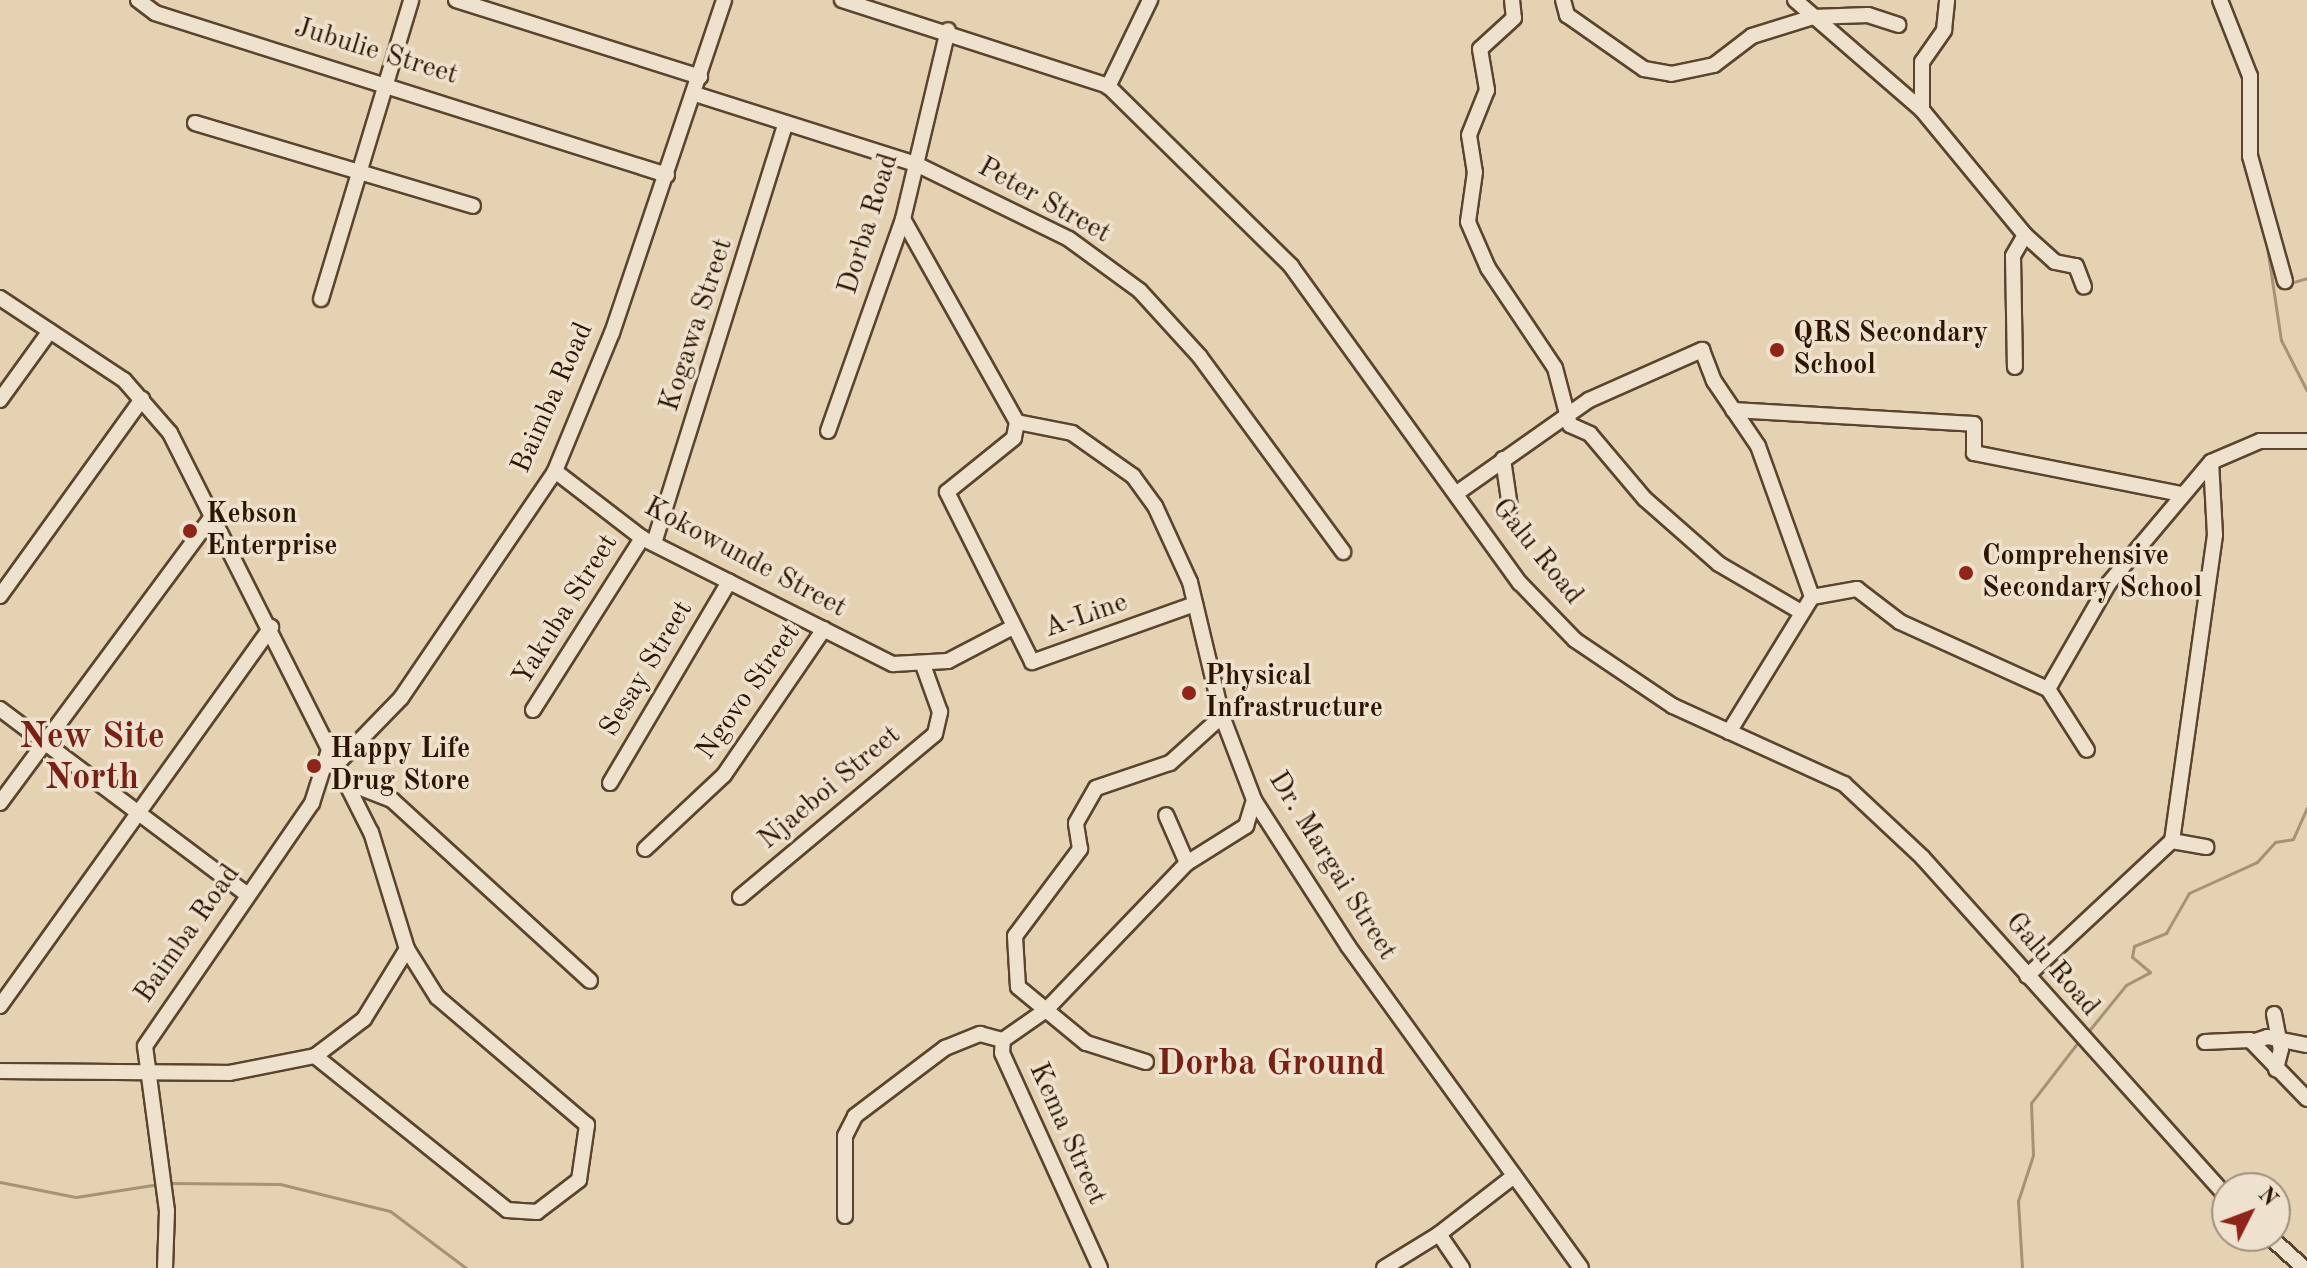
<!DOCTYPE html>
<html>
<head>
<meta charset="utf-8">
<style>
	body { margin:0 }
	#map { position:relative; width:2307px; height:1268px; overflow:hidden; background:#e5d2b3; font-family:"Old Standard TT",serif }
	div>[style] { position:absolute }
	.stream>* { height:3px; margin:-1.5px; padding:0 1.5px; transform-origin:1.5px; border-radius:1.5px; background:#a69276 }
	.roads { filter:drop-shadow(2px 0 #5b442d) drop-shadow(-2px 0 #5b442d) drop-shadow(0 2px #5b442d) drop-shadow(0 -2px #5b442d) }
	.minor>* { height:14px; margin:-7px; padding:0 7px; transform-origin:7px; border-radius:7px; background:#eee2ce }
	.dots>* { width:22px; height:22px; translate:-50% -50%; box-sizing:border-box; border:4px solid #eee2ce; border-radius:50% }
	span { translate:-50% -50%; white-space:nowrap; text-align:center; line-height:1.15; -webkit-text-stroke:7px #eee2ce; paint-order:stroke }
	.street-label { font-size:28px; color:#2d1500 }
	.poi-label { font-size:28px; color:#2d1500; font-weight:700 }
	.left { translate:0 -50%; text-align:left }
	.district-label { font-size:36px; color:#7a1f14; font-weight:700 }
	.north { position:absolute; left:2211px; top:1172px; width:80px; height:80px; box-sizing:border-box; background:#eee2ce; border:2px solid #a1907c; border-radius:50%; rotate:48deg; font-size:22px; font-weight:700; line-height:32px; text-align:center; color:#2d1500 }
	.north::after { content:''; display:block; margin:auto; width:28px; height:36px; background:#8f2418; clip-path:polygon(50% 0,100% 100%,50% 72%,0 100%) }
</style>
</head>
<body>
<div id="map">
	<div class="stream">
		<div style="left:2266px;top:240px;width:101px;rotate:81.5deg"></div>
		<div style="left:2281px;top:340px;width:57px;rotate:63deg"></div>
		<div style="left:2290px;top:283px;width:18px;rotate:-16deg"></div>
		<div style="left:2087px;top:1033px;width:62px;rotate:-50.9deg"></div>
		<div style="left:2126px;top:985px;width:27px;rotate:-28deg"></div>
		<div style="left:2150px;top:972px;width:23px;rotate:-140deg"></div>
		<div style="left:2132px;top:957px;width:11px;rotate:-80deg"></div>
		<div style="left:2134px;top:946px;width:35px;rotate:-22deg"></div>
		<div style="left:2166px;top:933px;width:46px;rotate:-60.1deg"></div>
		<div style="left:2189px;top:893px;width:75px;rotate:-24.5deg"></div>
		<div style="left:2257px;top:862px;width:27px;rotate:-48deg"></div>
		<div style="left:2275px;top:842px;width:18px;rotate:-9deg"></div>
		<div style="left:2293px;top:839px;width:34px;rotate:-66deg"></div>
		<div style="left:0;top:1182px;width:77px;rotate:11.2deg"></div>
		<div style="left:76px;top:1197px;width:84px;rotate:-8.9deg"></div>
		<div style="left:167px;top:1183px;width:113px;rotate:0.5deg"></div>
		<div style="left:280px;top:1184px;width:113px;rotate:13.8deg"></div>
		<div style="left:390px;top:1211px;width:95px;rotate:36.9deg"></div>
		<div style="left:2022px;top:1268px;width:67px;rotate:-93.4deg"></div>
		<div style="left:2018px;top:1201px;width:48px;rotate:-71.9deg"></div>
		<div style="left:2033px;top:1155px;width:52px;rotate:-92.2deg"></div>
		<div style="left:2031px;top:1103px;width:78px;rotate:-52.3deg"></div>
	</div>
	<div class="roads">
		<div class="minor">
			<div style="left:138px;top:0;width:21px;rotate:37deg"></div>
			<div style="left:155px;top:13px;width:537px;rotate:17.56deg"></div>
			<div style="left:456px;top:0;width:256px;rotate:17.5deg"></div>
			<div style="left:842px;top:0;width:280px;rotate:17.9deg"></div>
			<div style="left:1108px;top:86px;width:257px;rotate:44.5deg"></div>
			<div style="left:1291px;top:266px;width:391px;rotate:54.2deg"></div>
			<div style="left:1520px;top:583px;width:79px;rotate:46deg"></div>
			<div style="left:1575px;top:640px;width:118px;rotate:34deg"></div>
			<div style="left:1673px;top:706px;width:188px;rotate:24.5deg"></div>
			<div style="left:1844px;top:784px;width:107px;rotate:43.1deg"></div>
			<div style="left:1922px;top:857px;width:457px;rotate:48.1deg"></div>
			<div style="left:1512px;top:0;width:18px;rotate:84deg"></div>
			<div style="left:1514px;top:18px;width:46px;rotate:137.6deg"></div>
			<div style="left:1480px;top:49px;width:42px;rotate:80.3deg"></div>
			<div style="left:1487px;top:90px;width:48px;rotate:111.8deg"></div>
			<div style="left:1469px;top:135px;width:37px;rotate:81deg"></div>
			<div style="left:1475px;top:172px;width:50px;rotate:98deg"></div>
			<div style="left:1468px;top:222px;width:50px;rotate:66.5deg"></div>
			<div style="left:1488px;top:268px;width:120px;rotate:56.2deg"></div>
			<div style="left:1555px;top:368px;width:59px;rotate:75.3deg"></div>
			<div style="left:1570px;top:425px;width:22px;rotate:24deg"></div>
			<div style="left:1590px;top:434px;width:85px;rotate:49.8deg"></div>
			<div style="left:1645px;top:499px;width:98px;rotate:41.3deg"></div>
			<div style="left:1719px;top:564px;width:95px;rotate:30.3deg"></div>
			<div style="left:1563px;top:0;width:16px;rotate:75deg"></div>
			<div style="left:1567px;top:15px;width:94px;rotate:35deg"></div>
			<div style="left:1644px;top:69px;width:27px;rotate:10deg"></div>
			<div style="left:1671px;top:74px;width:44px;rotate:-11.8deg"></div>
			<div style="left:1714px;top:65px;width:48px;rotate:-37.3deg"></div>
			<div style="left:1752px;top:36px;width:64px;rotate:-17.3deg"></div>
			<div style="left:1813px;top:17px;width:55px;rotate:-2.1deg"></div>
			<div style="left:1868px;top:15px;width:32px;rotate:18deg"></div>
			<div style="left:1795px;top:0;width:168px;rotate:40.9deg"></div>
			<div style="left:1922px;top:110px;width:162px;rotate:50.5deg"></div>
			<div style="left:2025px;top:235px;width:24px;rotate:120deg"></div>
			<div style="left:2013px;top:256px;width:111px;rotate:89deg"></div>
			<div style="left:2220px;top:0;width:82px;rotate:68.5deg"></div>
			<div style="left:2250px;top:76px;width:80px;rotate:90deg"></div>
			<div style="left:2250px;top:156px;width:130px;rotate:74.4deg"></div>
			<div style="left:1108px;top:87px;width:97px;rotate:-64.2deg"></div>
			<div style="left:695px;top:94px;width:232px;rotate:17.6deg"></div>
			<div style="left:916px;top:164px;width:170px;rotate:26.1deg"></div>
			<div style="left:1069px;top:239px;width:88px;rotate:36.2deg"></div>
			<div style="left:1140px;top:291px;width:89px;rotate:47.7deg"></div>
			<div style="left:1200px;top:357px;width:242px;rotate:53.7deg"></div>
			<div style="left:1922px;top:110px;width:48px;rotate:-90deg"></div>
			<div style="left:1922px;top:62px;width:39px;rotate:-55deg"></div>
			<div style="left:1944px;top:30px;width:30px;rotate:-84deg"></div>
			<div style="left:195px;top:123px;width:290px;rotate:16.6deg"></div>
			<div style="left:903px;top:219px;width:233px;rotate:60.7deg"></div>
			<div style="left:1017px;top:422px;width:56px;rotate:11.3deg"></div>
			<div style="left:1072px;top:433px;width:75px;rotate:35.2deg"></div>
			<div style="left:1133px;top:476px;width:37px;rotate:54deg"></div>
			<div style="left:1155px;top:506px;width:84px;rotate:65.3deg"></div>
			<div style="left:1190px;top:582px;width:138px;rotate:76.6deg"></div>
			<div style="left:1222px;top:716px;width:90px;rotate:69.1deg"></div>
			<div style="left:1254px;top:800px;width:174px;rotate:57.2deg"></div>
			<div style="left:1348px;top:946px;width:397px;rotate:54.1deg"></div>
			<div style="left:2025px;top:235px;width:40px;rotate:42deg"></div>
			<div style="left:2055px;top:262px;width:21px;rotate:11deg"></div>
			<div style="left:2076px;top:266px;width:22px;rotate:69deg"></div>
			<div style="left:0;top:298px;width:149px;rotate:33.5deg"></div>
			<div style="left:124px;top:380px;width:70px;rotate:49deg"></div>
			<div style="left:170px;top:433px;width:447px;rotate:63.3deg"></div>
			<div style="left:371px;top:832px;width:122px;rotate:72.9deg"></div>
			<div style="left:407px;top:949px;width:82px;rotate:121.6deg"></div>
			<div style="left:364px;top:1019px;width:61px;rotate:142.9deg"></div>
			<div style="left:315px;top:1056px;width:88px;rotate:168.8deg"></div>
			<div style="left:229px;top:1073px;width:229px;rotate:-179.5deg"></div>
			<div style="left:321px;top:299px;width:312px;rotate:-73.2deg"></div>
			<div style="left:0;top:400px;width:85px;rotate:-54.1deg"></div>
			<div style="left:1733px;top:410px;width:241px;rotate:3.3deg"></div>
			<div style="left:1974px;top:424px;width:29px;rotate:90deg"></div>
			<div style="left:1974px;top:453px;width:211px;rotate:11.2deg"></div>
			<div style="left:1017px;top:422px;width:16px;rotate:101deg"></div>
			<div style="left:1014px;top:438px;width:86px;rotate:141.1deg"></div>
			<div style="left:947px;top:492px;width:190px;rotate:63.4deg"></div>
			<div style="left:1032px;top:662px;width:173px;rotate:-19.6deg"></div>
			<div style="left:828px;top:431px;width:225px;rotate:-70.5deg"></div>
			<div style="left:903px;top:219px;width:194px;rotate:-76.6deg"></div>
			<div style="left:1503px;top:459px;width:49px;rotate:81.7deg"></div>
			<div style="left:555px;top:471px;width:110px;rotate:37.6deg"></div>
			<div style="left:642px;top:538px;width:281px;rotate:26.7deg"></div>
			<div style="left:893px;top:664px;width:55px;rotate:-3.1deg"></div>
			<div style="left:948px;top:661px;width:71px;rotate:-27.6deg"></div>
			<div style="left:1457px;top:493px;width:161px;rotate:-35.2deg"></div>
			<div style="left:1589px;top:400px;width:124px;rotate:-23.9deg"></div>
			<div style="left:1702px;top:350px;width:33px;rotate:69deg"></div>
			<div style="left:1714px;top:381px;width:78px;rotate:55.9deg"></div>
			<div style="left:1758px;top:446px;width:160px;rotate:70.3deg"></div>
			<div style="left:655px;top:540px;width:435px;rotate:-72.6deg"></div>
			<div style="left:0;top:596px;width:243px;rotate:-54.2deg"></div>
			<div style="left:2048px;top:689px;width:122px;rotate:-60.1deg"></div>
			<div style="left:2109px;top:583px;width:158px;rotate:-49.9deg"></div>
			<div style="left:2211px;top:462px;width:53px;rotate:-23.2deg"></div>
			<div style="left:2260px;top:441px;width:47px"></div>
			<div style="left:2048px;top:689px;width:72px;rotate:57.4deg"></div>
			<div style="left:0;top:709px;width:308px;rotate:36.9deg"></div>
			<div style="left:533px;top:710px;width:204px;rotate:-57.6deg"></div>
			<div style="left:1729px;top:732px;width:158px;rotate:-58.4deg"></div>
			<div style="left:1812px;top:597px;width:46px;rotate:-10.1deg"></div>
			<div style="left:1857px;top:589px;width:54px;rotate:37.5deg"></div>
			<div style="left:1900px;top:622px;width:162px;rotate:24.4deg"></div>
			<div style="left:335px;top:766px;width:95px;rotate:-45.9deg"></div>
			<div style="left:401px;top:698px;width:274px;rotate:-55.8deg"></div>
			<div style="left:555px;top:471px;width:149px;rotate:-67.6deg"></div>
			<div style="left:612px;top:333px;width:351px;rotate:-71.4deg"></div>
			<div style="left:343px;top:781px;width:53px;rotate:21.2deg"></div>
			<div style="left:392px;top:800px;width:268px;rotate:42.4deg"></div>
			<div style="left:610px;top:783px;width:234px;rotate:-59.4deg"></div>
			<div style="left:0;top:803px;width:358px;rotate:-53.5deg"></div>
			<div style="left:2172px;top:841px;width:35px;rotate:10deg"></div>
			<div style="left:645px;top:849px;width:108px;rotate:-43.1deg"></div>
			<div style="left:724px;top:775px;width:177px;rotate:-55.6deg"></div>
			<div style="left:1187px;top:863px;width:70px;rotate:-32.1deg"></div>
			<div style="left:1246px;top:826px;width:27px;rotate:-73deg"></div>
			<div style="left:740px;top:897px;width:254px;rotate:-39.9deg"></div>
			<div style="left:935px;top:734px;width:23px;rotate:-77deg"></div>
			<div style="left:940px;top:712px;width:50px;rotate:-109.9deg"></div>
			<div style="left:2027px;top:976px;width:198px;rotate:-43deg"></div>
			<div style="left:2172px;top:841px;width:309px;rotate:-82deg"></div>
			<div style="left:2215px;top:535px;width:73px;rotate:-93.1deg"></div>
			<div style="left:0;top:1006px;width:466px;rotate:-54.4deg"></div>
			<div style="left:2274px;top:1014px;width:36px;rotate:79deg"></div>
			<div style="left:2281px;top:1049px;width:21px;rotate:104deg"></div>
			<div style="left:2205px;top:1042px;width:45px;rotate:-2.5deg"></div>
			<div style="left:2250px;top:1040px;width:82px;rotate:46deg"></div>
			<div style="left:2252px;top:1042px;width:16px;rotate:-18deg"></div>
			<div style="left:2267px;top:1037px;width:41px;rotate:11.3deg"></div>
			<div style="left:315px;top:1056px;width:246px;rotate:38.7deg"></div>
			<div style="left:507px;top:1210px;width:30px;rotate:4deg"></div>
			<div style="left:537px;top:1212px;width:53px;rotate:-37.3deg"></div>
			<div style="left:579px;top:1180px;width:56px;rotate:-81.7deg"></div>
			<div style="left:587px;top:1125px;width:197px;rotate:-139.5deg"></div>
			<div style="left:437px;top:997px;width:57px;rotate:-122deg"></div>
			<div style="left:1146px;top:1062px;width:63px;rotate:-162.4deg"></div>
			<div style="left:1086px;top:1043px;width:88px;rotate:-140.5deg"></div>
			<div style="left:1018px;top:987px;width:51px;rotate:-93.4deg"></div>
			<div style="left:1015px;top:936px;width:109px;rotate:-53.2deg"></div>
			<div style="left:1080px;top:849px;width:26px;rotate:-99deg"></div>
			<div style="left:1076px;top:823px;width:40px;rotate:-60.3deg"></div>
			<div style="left:1096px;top:788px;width:78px;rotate:-18.7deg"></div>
			<div style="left:1170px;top:763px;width:70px;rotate:-42.1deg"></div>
			<div style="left:845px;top:1216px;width:80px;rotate:-90deg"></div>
			<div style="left:845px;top:1136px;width:22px;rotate:-63deg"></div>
			<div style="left:855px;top:1116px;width:113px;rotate:-37.1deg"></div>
			<div style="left:945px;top:1048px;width:38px;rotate:-22deg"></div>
			<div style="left:980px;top:1034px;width:24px;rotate:15deg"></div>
			<div style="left:2269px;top:1236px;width:47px;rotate:42.4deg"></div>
			<div style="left:165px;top:1268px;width:57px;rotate:-88deg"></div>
			<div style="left:167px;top:1211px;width:166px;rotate:-97.6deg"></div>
			<div style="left:145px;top:1046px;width:295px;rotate:-55.5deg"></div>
			<div style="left:312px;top:803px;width:52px;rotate:-72.3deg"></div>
			<div style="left:1100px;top:1268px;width:236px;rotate:-114.5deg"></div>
			<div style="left:1002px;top:1053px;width:13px;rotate:-86deg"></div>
			<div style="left:1003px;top:1040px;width:52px;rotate:-34.9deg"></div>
			<div style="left:1046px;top:1010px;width:204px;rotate:-46.2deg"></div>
			<div style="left:1187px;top:863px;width:52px;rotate:-113.6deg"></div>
			<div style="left:1384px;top:1268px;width:65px;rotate:-31.7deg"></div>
			<div style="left:1462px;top:1268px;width:41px;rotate:-124.1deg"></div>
			<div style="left:1439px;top:1234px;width:95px;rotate:-37.7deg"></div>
		</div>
	</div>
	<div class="dots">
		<div style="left:1777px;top:350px;background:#8f2418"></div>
		<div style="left:190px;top:531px;background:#8f2418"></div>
		<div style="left:1966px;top:573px;background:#8f2418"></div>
		<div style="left:1189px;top:693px;background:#8f2418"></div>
		<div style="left:314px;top:766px;background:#8f2418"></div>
	</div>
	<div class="street-label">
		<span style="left:376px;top:52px;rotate:17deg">Jubulie Street</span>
		<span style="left:1044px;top:201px;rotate:29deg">Peter Street</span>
		<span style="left:869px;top:224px;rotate:-73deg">Dorba Road</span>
		<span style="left:697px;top:325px;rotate:-72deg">Kogawa Street</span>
		<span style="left:553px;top:398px;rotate:-66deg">Baimba Road</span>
		<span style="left:1537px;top:552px;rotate:51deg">Galu Road</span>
		<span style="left:745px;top:558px;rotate:28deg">Kokowunde Street</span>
		<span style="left:566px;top:610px;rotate:-58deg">Yakuba Street</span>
		<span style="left:1086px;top:616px;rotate:-19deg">A-Line</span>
		<span style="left:647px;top:669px;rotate:-59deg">Sesay Street</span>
		<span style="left:749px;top:692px;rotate:-55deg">Ngovo Street</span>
		<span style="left:830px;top:788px;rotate:-40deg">Njaeboi Street</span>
		<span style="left:1332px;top:866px;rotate:58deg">Dr. Margai Street</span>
		<span style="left:188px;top:934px;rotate:-55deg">Baimba Road</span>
		<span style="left:2052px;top:965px;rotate:49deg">Galu Road</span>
		<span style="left:1067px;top:1134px;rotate:66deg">Kema Street</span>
	</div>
	<div class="poi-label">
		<span class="left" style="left:1793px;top:350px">QRS Secondary<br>School</span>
		<span class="left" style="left:206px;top:531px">Kebson<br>Enterprise</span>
		<span class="left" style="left:1982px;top:573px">Comprehensive<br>Secondary School</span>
		<span class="left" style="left:1205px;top:693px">Physical<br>Infrastructure</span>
		<span class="left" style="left:330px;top:766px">Happy Life<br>Drug Store</span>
	</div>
	<div class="district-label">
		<span style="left:92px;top:759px">New Site<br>North</span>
		<span style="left:1271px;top:1066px">Dorba Ground</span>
	</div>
	<div class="north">N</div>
</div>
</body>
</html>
